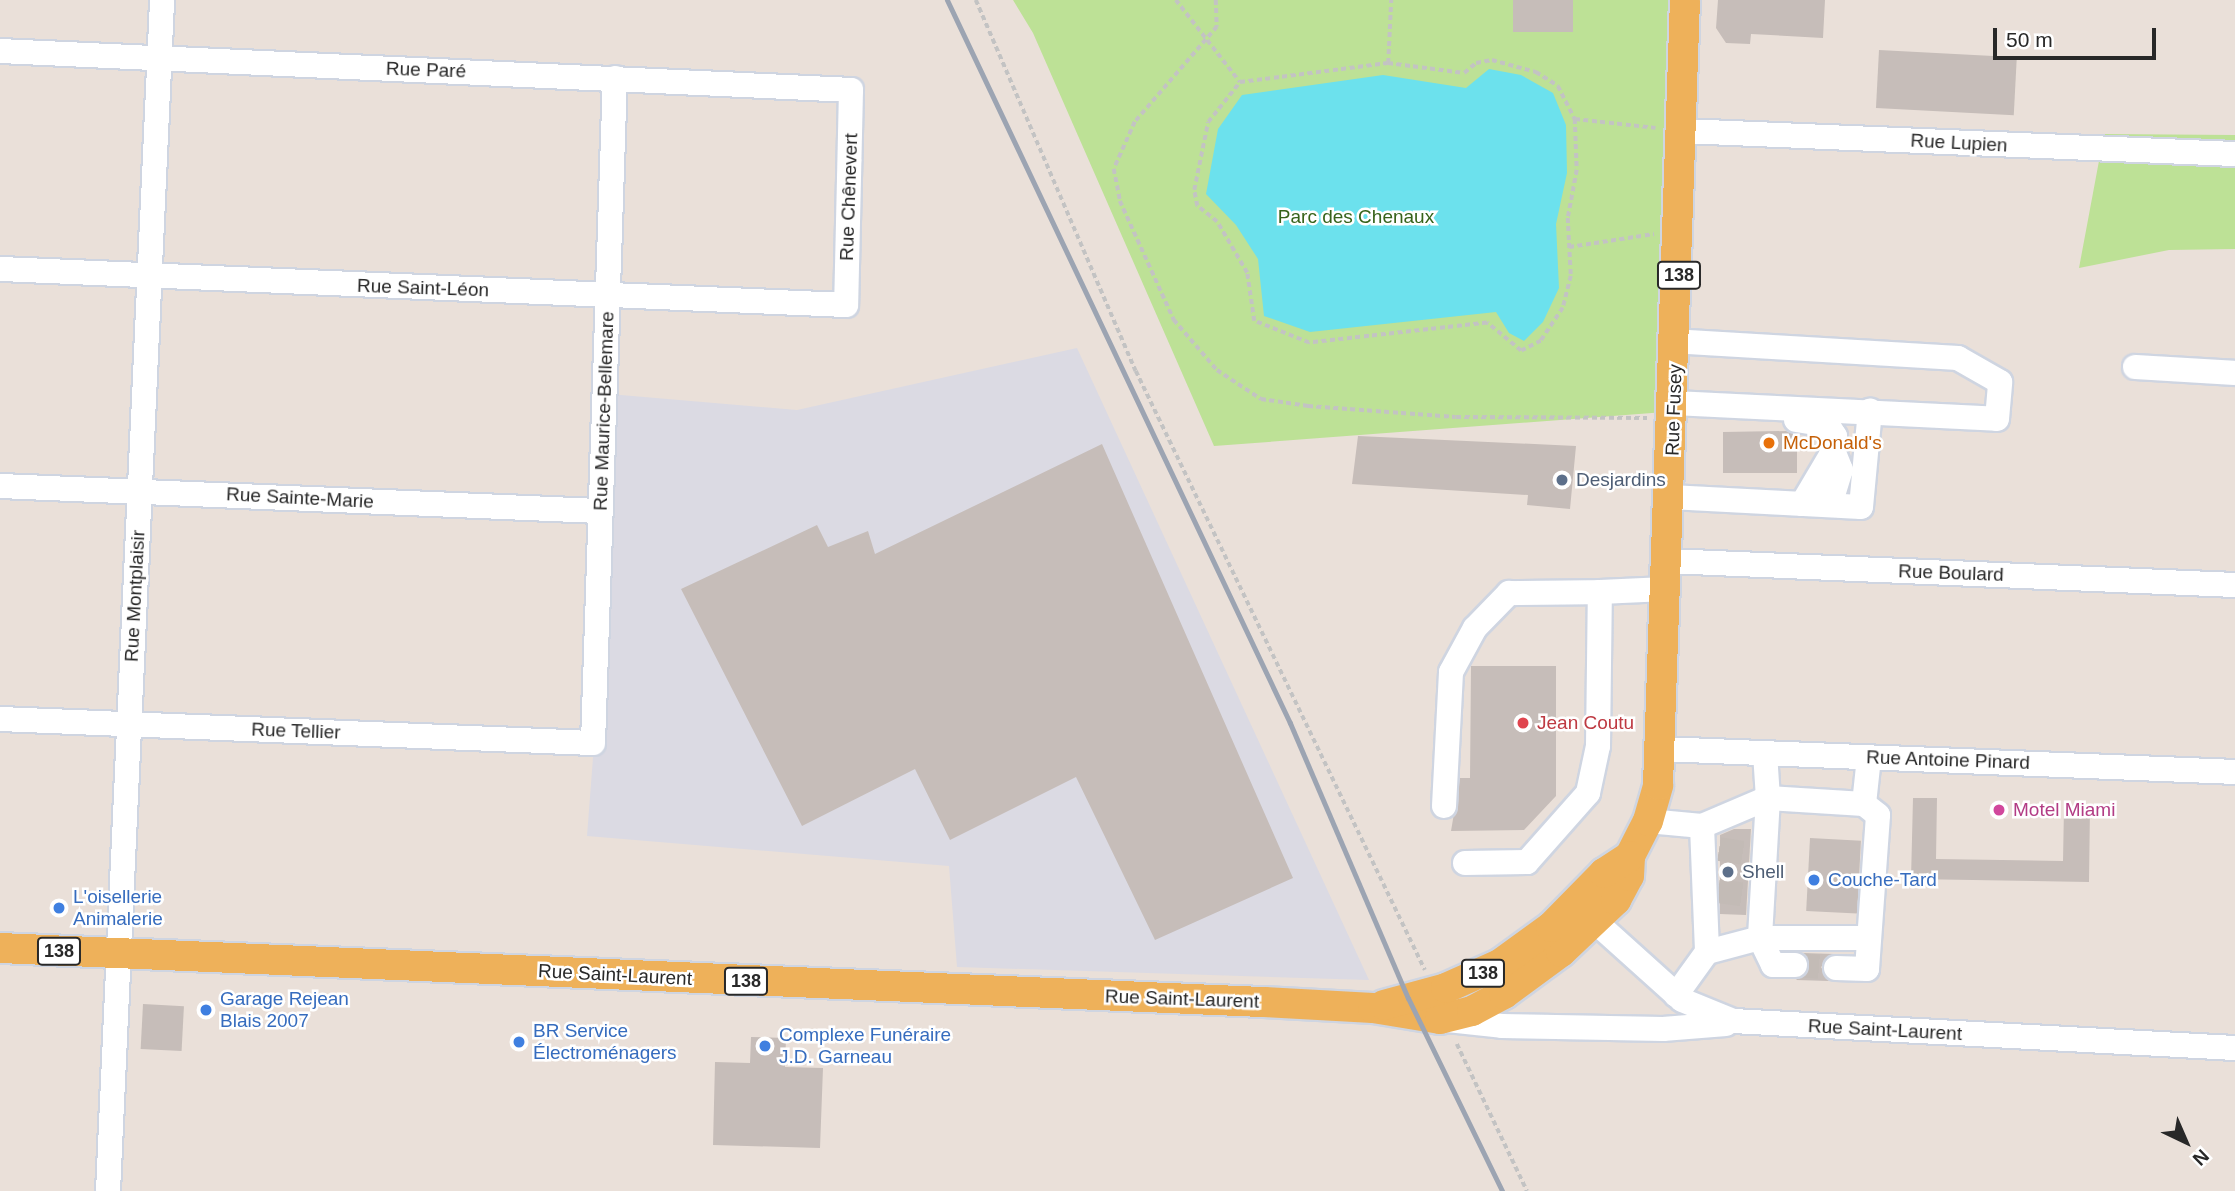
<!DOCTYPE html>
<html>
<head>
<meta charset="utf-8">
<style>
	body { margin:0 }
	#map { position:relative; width:2235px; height:1191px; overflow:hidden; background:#eae0d9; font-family:Helvetica,sans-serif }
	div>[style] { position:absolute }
	.industrial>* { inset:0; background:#dbdae3 }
	.green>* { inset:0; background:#bde196 }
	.water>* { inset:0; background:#6ce1ed }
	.building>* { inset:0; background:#c6bdb9; transform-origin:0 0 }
	.minor-tunnel>* { height:24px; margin-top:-12px; transform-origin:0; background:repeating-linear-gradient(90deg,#c3bbb6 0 24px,transparent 0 36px) }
	.path>* { height:3.5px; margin-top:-1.75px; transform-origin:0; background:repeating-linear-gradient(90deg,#c3c3c3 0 5px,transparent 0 8.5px) }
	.roads { filter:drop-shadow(2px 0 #cfd5e1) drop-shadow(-2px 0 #cfd5e1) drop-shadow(0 2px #cfd5e1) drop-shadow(0 -2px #cfd5e1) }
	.minor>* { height:24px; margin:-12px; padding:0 12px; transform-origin:12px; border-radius:12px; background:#fff }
	.major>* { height:30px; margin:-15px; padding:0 15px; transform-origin:15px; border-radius:15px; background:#eeb15a }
	.rail>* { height:5px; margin:-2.5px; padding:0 2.5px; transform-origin:2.5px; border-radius:2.5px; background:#9ca4b2 }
	.dots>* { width:19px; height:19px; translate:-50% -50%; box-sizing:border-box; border:4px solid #fff; border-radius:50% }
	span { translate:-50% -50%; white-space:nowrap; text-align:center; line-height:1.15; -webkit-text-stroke:5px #fff; paint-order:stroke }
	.shield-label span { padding:2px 5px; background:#fff; border:2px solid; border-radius:5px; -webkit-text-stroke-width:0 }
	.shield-label { font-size:18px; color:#282828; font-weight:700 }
	.street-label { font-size:19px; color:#282828 }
	.park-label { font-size:19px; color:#36631a }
	.food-label { font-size:19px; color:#c56008 }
	.left { translate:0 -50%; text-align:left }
	.service-label { font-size:19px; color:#4e5e75 }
	.health-label { font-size:19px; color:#be3a42 }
	.hotel-label { font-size:19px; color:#b23c85 }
	.shop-label { font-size:19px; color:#366cbe }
	.north { position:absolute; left:2151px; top:1107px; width:70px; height:70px; -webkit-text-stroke:5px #fff; paint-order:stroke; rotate:136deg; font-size:19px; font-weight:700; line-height:28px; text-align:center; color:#282828 }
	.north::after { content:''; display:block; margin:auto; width:24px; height:32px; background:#282828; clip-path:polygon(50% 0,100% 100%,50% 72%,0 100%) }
	.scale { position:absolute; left:1993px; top:28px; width:163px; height:32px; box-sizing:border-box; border:4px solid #282828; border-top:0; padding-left:9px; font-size:21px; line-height:24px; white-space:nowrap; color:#282828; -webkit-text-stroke:5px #fff; paint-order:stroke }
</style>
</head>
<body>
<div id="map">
	<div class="industrial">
		<div style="clip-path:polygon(1077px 348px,1369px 980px,957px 967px,949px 866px,587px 836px,612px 510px,609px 394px,797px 410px)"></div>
	</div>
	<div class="green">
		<div style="clip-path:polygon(1013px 0,1671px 0,1665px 412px,1214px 446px,1033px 33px)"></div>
		<div style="clip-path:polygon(2104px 134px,2235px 135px,2235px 249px,2169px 250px,2079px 268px)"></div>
	</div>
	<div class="water">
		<div style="clip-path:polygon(1489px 69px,1521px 75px,1553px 93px,1566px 125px,1567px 173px,1556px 224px,1559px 288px,1543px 322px,1524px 341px,1509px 333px,1496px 312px,1310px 332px,1264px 316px,1258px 259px,1236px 225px,1206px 194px,1218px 129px,1242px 95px,1383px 75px,1466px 88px)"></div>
	</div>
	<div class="building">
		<div style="left:1513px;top:0;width:60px;height:32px"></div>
		<div style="clip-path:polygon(1718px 0,1825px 0,1823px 38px,1751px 34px,1750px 44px,1726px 43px,1716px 28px)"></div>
		<div style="left:1879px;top:50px;width:138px;height:58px;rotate:3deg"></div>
		<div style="clip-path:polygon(1786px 431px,1797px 435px,1797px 473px,1723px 473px,1723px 432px)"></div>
		<div style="clip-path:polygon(1358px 436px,1576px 446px,1570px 509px,1527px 505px,1528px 495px,1352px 484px)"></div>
		<div style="clip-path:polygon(1102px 444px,1293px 878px,1155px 940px,1076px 777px,950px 840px,915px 769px,802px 826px,681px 589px,817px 525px,828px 547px,868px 531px,875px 554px)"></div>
		<div style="clip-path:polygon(1471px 666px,1556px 666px,1556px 796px,1524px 830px,1451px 831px,1460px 778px,1470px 778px)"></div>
		<div style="clip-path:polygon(1913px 798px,1937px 798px,1936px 859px,2063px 861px,2064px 807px,2090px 807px,2089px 882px,1911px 879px)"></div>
		<div style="clip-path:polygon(1734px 829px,1751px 829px,1746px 915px,1720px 914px,1720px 835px)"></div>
		<div style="left:1810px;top:838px;width:51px;height:73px;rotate:3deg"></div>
		<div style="clip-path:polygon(1803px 953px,1834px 954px,1821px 967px,1829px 981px,1796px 980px,1810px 966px)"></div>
		<div style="left:143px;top:1004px;width:41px;height:45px;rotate:3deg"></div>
		<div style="clip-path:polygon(751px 1037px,786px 1038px,785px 1067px,823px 1068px,820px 1148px,713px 1145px,715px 1062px,750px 1063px)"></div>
	</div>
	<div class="minor-tunnel">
		<div style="left:1719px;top:849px;width:36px;rotate:9deg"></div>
		<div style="left:1718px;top:891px;width:35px;rotate:8deg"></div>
		<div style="left:1795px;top:965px;width:41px;rotate:4.2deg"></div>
	</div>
	<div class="path">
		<div style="left:976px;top:0;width:404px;rotate:66.7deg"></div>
		<div style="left:1136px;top:371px;width:665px;rotate:64.24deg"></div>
		<div style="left:1176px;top:0;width:104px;rotate:52deg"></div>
		<div style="left:1216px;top:0;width:27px;rotate:88deg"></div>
		<div style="left:1217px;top:27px;width:125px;rotate:130.8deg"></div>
		<div style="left:1135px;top:122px;width:51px;rotate:114.1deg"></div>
		<div style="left:1114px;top:169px;width:33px;rotate:79deg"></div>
		<div style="left:1120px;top:201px;width:131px;rotate:65.6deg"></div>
		<div style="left:1174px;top:320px;width:66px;rotate:49.3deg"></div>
		<div style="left:1217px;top:370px;width:53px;rotate:33.4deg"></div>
		<div style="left:1261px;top:399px;width:48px;rotate:8.5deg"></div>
		<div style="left:1308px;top:406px;width:148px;rotate:4.3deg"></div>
		<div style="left:1456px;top:417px;width:191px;rotate:0.3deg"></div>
		<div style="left:1492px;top:60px;width:46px;rotate:15.3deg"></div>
		<div style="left:1536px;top:72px;width:26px;rotate:32deg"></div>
		<div style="left:1558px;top:86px;width:37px;rotate:63deg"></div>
		<div style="left:1575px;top:119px;width:51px;rotate:87.8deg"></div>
		<div style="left:1577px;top:170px;width:49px;rotate:100.6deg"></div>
		<div style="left:1568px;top:218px;width:58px;rotate:87deg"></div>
		<div style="left:1571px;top:276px;width:33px;rotate:104deg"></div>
		<div style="left:1563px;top:308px;width:40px;rotate:124deg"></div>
		<div style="left:1541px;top:341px;width:22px;rotate:153deg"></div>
		<div style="left:1521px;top:351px;width:44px;rotate:-140.5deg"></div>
		<div style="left:1487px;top:323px;width:179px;rotate:173.6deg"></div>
		<div style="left:1309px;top:343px;width:59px;rotate:-158.2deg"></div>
		<div style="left:1254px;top:321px;width:49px;rotate:-98.3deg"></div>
		<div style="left:1247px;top:273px;width:59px;rotate:-120.5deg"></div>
		<div style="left:1217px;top:222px;width:26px;rotate:-141deg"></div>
		<div style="left:1197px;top:206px;width:16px;rotate:-101deg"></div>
		<div style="left:1194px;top:190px;width:69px;rotate:-78.4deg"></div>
		<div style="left:1208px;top:122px;width:51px;rotate:-51.3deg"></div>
		<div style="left:1240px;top:82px;width:149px;rotate:-7.3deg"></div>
		<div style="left:1388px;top:63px;width:77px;rotate:7.5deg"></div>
		<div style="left:1464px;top:73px;width:16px;rotate:-40deg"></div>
		<div style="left:1476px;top:63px;width:16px;rotate:-11deg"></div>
		<div style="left:1388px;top:63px;width:63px;rotate:-87.3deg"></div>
		<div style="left:1575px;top:119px;width:81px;rotate:6.3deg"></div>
		<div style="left:1569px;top:247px;width:86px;rotate:-8.7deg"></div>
		<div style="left:1457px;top:1044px;width:163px;rotate:64.5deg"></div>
	</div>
	<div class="roads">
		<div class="minor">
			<div style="left:0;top:51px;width:852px;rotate:2.62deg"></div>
			<div style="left:851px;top:90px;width:215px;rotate:91.3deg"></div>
			<div style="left:846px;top:305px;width:847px;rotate:-177.56deg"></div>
			<div style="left:1683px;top:131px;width:552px;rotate:2.39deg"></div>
			<div style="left:2135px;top:367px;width:100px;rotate:3.4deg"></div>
			<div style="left:1674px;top:403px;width:323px;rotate:2.8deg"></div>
			<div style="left:1997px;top:419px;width:37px;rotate:-85deg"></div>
			<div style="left:2000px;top:382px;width:48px;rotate:-150.3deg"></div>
			<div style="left:1958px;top:358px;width:283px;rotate:-176.6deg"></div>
			<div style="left:1796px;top:420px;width:32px;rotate:9deg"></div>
			<div style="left:1828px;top:425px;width:13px;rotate:58deg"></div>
			<div style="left:1835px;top:436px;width:19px;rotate:102deg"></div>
			<div style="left:1831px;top:455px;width:57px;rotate:120.6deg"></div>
			<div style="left:0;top:486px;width:601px;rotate:2.39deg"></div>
			<div style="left:1670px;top:497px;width:191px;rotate:3deg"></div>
			<div style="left:1861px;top:507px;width:97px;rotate:-84.7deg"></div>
			<div style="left:1830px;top:505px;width:37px;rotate:-73deg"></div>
			<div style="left:1841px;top:470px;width:24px;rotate:-112deg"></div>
			<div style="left:1667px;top:561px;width:569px;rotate:2.42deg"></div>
			<div style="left:0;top:719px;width:593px;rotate:2.32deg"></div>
			<div style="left:593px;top:743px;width:665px;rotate:-88.11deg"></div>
			<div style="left:1661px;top:749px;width:574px;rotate:2.29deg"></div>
			<div style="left:1765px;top:753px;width:45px;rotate:86.2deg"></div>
			<div style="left:1768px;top:798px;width:96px;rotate:3.6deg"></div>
			<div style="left:1864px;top:804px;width:47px;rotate:-83.9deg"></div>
			<div style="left:1444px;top:806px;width:134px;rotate:-87deg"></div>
			<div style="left:1451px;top:672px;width:50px;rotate:-61.4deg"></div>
			<div style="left:1475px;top:628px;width:49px;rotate:-45.8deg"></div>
			<div style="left:1509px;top:593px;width:91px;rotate:-0.6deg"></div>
			<div style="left:1648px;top:821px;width:54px;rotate:5.3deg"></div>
			<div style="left:1702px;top:826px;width:72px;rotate:-23deg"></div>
			<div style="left:1768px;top:798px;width:140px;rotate:93.3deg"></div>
			<div style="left:1760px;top:938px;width:55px;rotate:165.2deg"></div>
			<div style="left:1707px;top:952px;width:53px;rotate:125.8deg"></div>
			<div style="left:1702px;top:826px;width:126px;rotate:87.7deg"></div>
			<div style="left:1465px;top:863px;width:62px;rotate:-0.9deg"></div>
			<div style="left:1527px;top:862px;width:92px;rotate:-48.5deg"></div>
			<div style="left:1588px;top:793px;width:48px;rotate:-78deg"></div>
			<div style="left:1598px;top:746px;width:154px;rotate:-89.3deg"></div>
			<div style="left:1600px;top:592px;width:66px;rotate:-2.6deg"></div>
			<div style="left:1580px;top:908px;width:137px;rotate:42deg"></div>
			<div style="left:1682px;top:1000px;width:55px;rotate:22.4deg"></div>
			<div style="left:1733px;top:1021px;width:503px;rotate:3.08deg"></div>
			<div style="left:1795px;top:965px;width:22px;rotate:180deg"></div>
			<div style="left:1773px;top:965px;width:30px;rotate:-116deg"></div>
			<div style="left:1760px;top:938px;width:109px"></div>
			<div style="left:1836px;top:968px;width:31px;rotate:2deg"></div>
			<div style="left:1867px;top:969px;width:154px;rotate:-85.9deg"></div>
			<div style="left:1878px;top:815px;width:18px;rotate:-142deg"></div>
			<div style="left:1448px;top:1020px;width:54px;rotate:6.3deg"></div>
			<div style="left:1502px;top:1026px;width:161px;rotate:1.1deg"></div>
			<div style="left:1663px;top:1029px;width:63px;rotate:-4.5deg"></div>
			<div style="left:108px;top:1191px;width:1192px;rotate:-87.4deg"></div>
		</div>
		<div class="major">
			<div style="left:0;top:948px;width:1265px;rotate:2.45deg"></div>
			<div style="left:1264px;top:1002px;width:109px;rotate:3.2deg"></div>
			<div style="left:1373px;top:1008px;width:68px;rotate:9.3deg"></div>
			<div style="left:1440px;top:1019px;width:33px;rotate:-14deg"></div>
			<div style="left:1472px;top:1011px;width:36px;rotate:-28deg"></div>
			<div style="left:1504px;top:994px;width:71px;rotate:-36.4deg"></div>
			<div style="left:1561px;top:952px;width:76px;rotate:-43.4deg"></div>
			<div style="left:1616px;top:900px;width:27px;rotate:-62deg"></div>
			<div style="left:1629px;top:876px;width:20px;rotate:-87deg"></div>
			<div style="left:1630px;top:856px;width:39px;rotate:-63deg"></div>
			<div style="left:1648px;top:821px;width:37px;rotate:-74deg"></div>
			<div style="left:1658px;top:785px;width:785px;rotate:-88.03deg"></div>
			<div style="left:1384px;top:1005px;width:64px;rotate:-15.3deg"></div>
			<div style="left:1446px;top:988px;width:59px;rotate:-24deg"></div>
			<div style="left:1500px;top:964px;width:63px;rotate:-36deg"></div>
			<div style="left:1551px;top:927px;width:76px;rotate:-45.5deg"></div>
			<div style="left:1604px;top:873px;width:31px;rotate:-33deg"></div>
		</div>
	</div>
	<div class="rail">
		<div style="left:947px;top:0;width:800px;rotate:64.62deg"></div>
		<div style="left:1290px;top:723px;width:299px;rotate:66.8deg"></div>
		<div style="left:1408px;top:998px;width:215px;rotate:64deg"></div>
	</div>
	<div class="dots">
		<div style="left:1769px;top:443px;background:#e8710a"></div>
		<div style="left:1562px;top:480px;background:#5c6f8a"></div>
		<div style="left:1523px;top:723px;background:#e0444e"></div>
		<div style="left:1999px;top:810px;background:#d1479c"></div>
		<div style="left:1728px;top:872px;background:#5c6f8a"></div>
		<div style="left:1814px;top:880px;background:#3f7fe0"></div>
		<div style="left:59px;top:908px;background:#3f7fe0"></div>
		<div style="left:206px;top:1010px;background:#3f7fe0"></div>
		<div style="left:519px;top:1042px;background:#3f7fe0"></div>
		<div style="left:765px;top:1046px;background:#3f7fe0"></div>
	</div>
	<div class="shield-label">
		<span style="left:1679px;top:275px">138</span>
		<span style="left:59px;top:951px">138</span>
		<span style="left:1483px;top:973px">138</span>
		<span style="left:746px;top:981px">138</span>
	</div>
	<div class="street-label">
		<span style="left:426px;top:70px;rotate:2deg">Rue Paré</span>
		<span style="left:1959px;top:143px;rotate:3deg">Rue Lupien</span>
		<span style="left:849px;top:197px;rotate:-88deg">Rue Chênevert</span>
		<span style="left:423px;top:288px;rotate:2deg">Rue Saint-Léon</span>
		<span style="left:1674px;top:410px;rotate:-88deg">Rue Fusey</span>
		<span style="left:604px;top:411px;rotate:-88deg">Rue Maurice-Bellemare</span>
		<span style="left:300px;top:498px;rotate:3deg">Rue Sainte-Marie</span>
		<span style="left:1951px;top:573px;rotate:2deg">Rue Boulard</span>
		<span style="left:135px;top:596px;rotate:-87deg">Rue Montplaisir</span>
		<span style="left:296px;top:731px;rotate:2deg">Rue Tellier</span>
		<span style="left:1948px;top:760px;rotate:2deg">Rue Antoine Pinard</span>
		<span style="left:615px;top:975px;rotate:3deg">Rue Saint-Laurent</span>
		<span style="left:1182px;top:999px;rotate:2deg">Rue Saint-Laurent</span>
		<span style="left:1885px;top:1030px;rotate:3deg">Rue Saint-Laurent</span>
	</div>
	<div class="park-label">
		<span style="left:1356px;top:217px">Parc des Chenaux</span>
	</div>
	<div class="food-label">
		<span class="left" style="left:1783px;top:443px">McDonald's</span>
	</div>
	<div class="service-label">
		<span class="left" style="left:1576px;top:480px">Desjardins</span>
		<span class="left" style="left:1742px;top:872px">Shell</span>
	</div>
	<div class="health-label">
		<span class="left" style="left:1537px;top:723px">Jean Coutu</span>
	</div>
	<div class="hotel-label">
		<span class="left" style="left:2013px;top:810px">Motel Miami</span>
	</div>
	<div class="shop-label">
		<span class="left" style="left:1828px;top:880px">Couche-Tard</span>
		<span class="left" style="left:73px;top:908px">L'oisellerie<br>Animalerie</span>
		<span class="left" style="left:220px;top:1010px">Garage Rejean<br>Blais 2007</span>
		<span class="left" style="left:533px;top:1042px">BR Service<br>Électroménagers</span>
		<span class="left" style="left:779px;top:1046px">Complexe Funéraire<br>J.D. Garneau</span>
	</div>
	<div class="north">N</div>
	<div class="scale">50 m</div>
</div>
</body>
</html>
